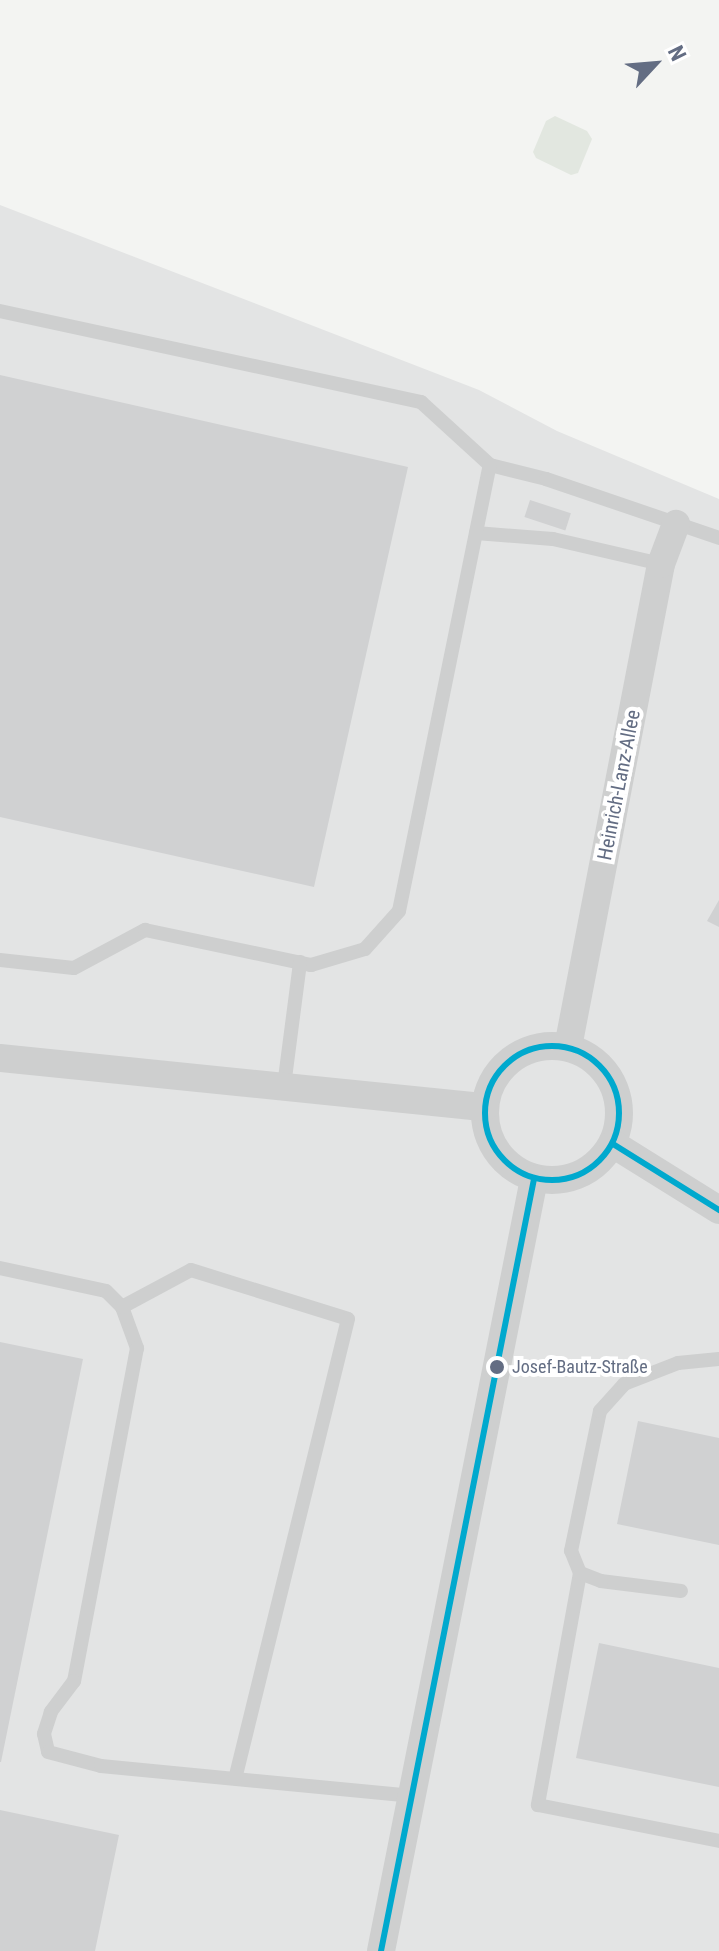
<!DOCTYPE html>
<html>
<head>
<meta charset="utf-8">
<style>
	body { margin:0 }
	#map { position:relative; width:719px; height:1951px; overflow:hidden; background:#f3f4f2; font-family:"Roboto Condensed",sans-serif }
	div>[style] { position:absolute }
	.built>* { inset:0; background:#e3e4e4 }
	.green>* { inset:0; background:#e2e7e0 }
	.building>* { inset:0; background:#d0d1d2; transform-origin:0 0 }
	.service>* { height:14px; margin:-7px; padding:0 7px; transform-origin:7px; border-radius:7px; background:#cecfcf }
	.minor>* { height:28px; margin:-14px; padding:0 14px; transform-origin:14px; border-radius:14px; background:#cecfcf }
	.minor>.ring { margin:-14px; padding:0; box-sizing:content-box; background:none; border:28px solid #cecfcf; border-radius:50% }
	.bus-1>* { height:6px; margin:-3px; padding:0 3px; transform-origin:3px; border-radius:3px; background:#00a9ce }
	.bus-1>.ring { margin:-3px; padding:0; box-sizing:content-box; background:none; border:6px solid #00a9ce; border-radius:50% }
	.dots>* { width:22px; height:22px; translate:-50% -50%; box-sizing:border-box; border:4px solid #fff; border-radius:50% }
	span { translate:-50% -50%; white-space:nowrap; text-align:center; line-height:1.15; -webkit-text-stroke:8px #fff; paint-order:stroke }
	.bus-label { font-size:18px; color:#636d83 }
	.left { translate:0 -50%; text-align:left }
	.street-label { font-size:20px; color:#636d83 }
	.north { position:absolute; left:615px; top:24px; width:80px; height:80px; -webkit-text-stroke:6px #fff; paint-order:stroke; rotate:64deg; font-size:22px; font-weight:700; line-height:32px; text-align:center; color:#636d83 }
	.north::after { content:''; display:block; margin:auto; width:28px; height:36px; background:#636d83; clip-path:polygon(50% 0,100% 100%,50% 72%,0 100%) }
</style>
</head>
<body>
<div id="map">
	<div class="built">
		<div style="clip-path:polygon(0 205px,479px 390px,557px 431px,719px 499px,719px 1951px,0 1951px)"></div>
	</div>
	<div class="green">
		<div style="clip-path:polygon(555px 116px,587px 131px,592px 139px,578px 173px,571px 175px,536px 158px,533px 152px,546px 121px)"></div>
	</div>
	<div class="building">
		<div style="clip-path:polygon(0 375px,408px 467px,314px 887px,0 817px)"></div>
		<div style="left:530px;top:500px;width:43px;height:18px;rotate:18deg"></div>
		<div style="clip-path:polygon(719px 900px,719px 927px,707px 921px)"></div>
		<div style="clip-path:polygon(0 1342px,83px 1359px,1px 1762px,0 1762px)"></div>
		<div style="clip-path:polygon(638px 1421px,719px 1438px,719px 1545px,617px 1524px)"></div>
		<div style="clip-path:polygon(599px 1643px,719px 1668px,719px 1787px,576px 1758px)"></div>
		<div style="clip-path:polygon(0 1810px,119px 1835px,95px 1951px,0 1951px)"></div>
	</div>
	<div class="service">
		<div style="left:0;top:311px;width:431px;rotate:12.2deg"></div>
		<div style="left:421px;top:402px;width:93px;rotate:42.4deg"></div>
		<div style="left:490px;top:465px;width:58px;rotate:14deg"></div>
		<div style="left:546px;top:479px;width:183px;rotate:18.8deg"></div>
		<div style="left:476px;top:533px;width:77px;rotate:4.5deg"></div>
		<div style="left:553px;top:539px;width:111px;rotate:13deg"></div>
		<div style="left:0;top:960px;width:74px;rotate:6.2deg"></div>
		<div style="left:74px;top:968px;width:81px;rotate:-28.2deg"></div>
		<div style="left:145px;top:930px;width:170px;rotate:11.9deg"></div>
		<div style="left:311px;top:965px;width:56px;rotate:-16.5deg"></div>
		<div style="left:365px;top:949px;width:51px;rotate:-48.2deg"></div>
		<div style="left:399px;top:911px;width:455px;rotate:-78.5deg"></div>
		<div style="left:284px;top:1086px;width:125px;rotate:-82.6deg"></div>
		<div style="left:0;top:1268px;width:108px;rotate:12.2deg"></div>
		<div style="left:106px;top:1291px;width:23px;rotate:45deg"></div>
		<div style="left:122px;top:1307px;width:44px;rotate:69.9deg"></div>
		<div style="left:137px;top:1348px;width:339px;rotate:100.7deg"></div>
		<div style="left:74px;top:1681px;width:39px;rotate:127deg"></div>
		<div style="left:51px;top:1712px;width:23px;rotate:108deg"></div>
		<div style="left:44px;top:1734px;width:18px;rotate:77deg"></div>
		<div style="left:48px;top:1752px;width:55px;rotate:14.8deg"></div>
		<div style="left:101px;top:1766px;width:311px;rotate:5.5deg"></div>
		<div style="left:122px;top:1307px;width:78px;rotate:-28.2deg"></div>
		<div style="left:191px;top:1270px;width:164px;rotate:17.3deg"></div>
		<div style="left:348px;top:1319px;width:473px;rotate:103.8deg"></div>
		<div style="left:580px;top:1573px;width:236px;rotate:100.3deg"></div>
		<div style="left:538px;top:1805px;width:185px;rotate:11.2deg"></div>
		<div style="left:681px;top:1591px;width:81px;rotate:-172.9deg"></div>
		<div style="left:601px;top:1581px;width:22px;rotate:-159deg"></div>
		<div style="left:580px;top:1573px;width:24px;rotate:-112deg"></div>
		<div style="left:571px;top:1551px;width:143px;rotate:-78.3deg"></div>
		<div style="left:600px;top:1411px;width:36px;rotate:-48deg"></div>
		<div style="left:624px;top:1384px;width:58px;rotate:-21.3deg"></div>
		<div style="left:678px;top:1363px;width:41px;rotate:-5.6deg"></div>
	</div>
	<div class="minor">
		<div class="ring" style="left:485px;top:1046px;width:106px;height:106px"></div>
		<div style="left:568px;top:1047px;width:492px;rotate:-79.1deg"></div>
		<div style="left:661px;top:564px;width:43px;rotate:-69.4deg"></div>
		<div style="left:0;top:1058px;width:487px;rotate:5.8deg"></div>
		<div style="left:613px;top:1144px;width:125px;rotate:31.9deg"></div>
		<div style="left:381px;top:1951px;width:787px;rotate:-78.79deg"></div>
	</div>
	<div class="bus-1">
		<div class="ring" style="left:485px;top:1046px;width:128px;height:128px"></div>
		<div style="left:613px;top:1144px;width:125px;rotate:31.9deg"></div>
		<div style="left:381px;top:1951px;width:787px;rotate:-78.79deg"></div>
	</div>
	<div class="dots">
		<div style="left:497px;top:1367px;background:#636d83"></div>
	</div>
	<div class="bus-label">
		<span class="left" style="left:512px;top:1367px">Josef-Bautz-Straße</span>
	</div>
	<div class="street-label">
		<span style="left:619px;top:785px;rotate:-79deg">Heinrich-Lanz-Allee</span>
	</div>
	<div class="north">N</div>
</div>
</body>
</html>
